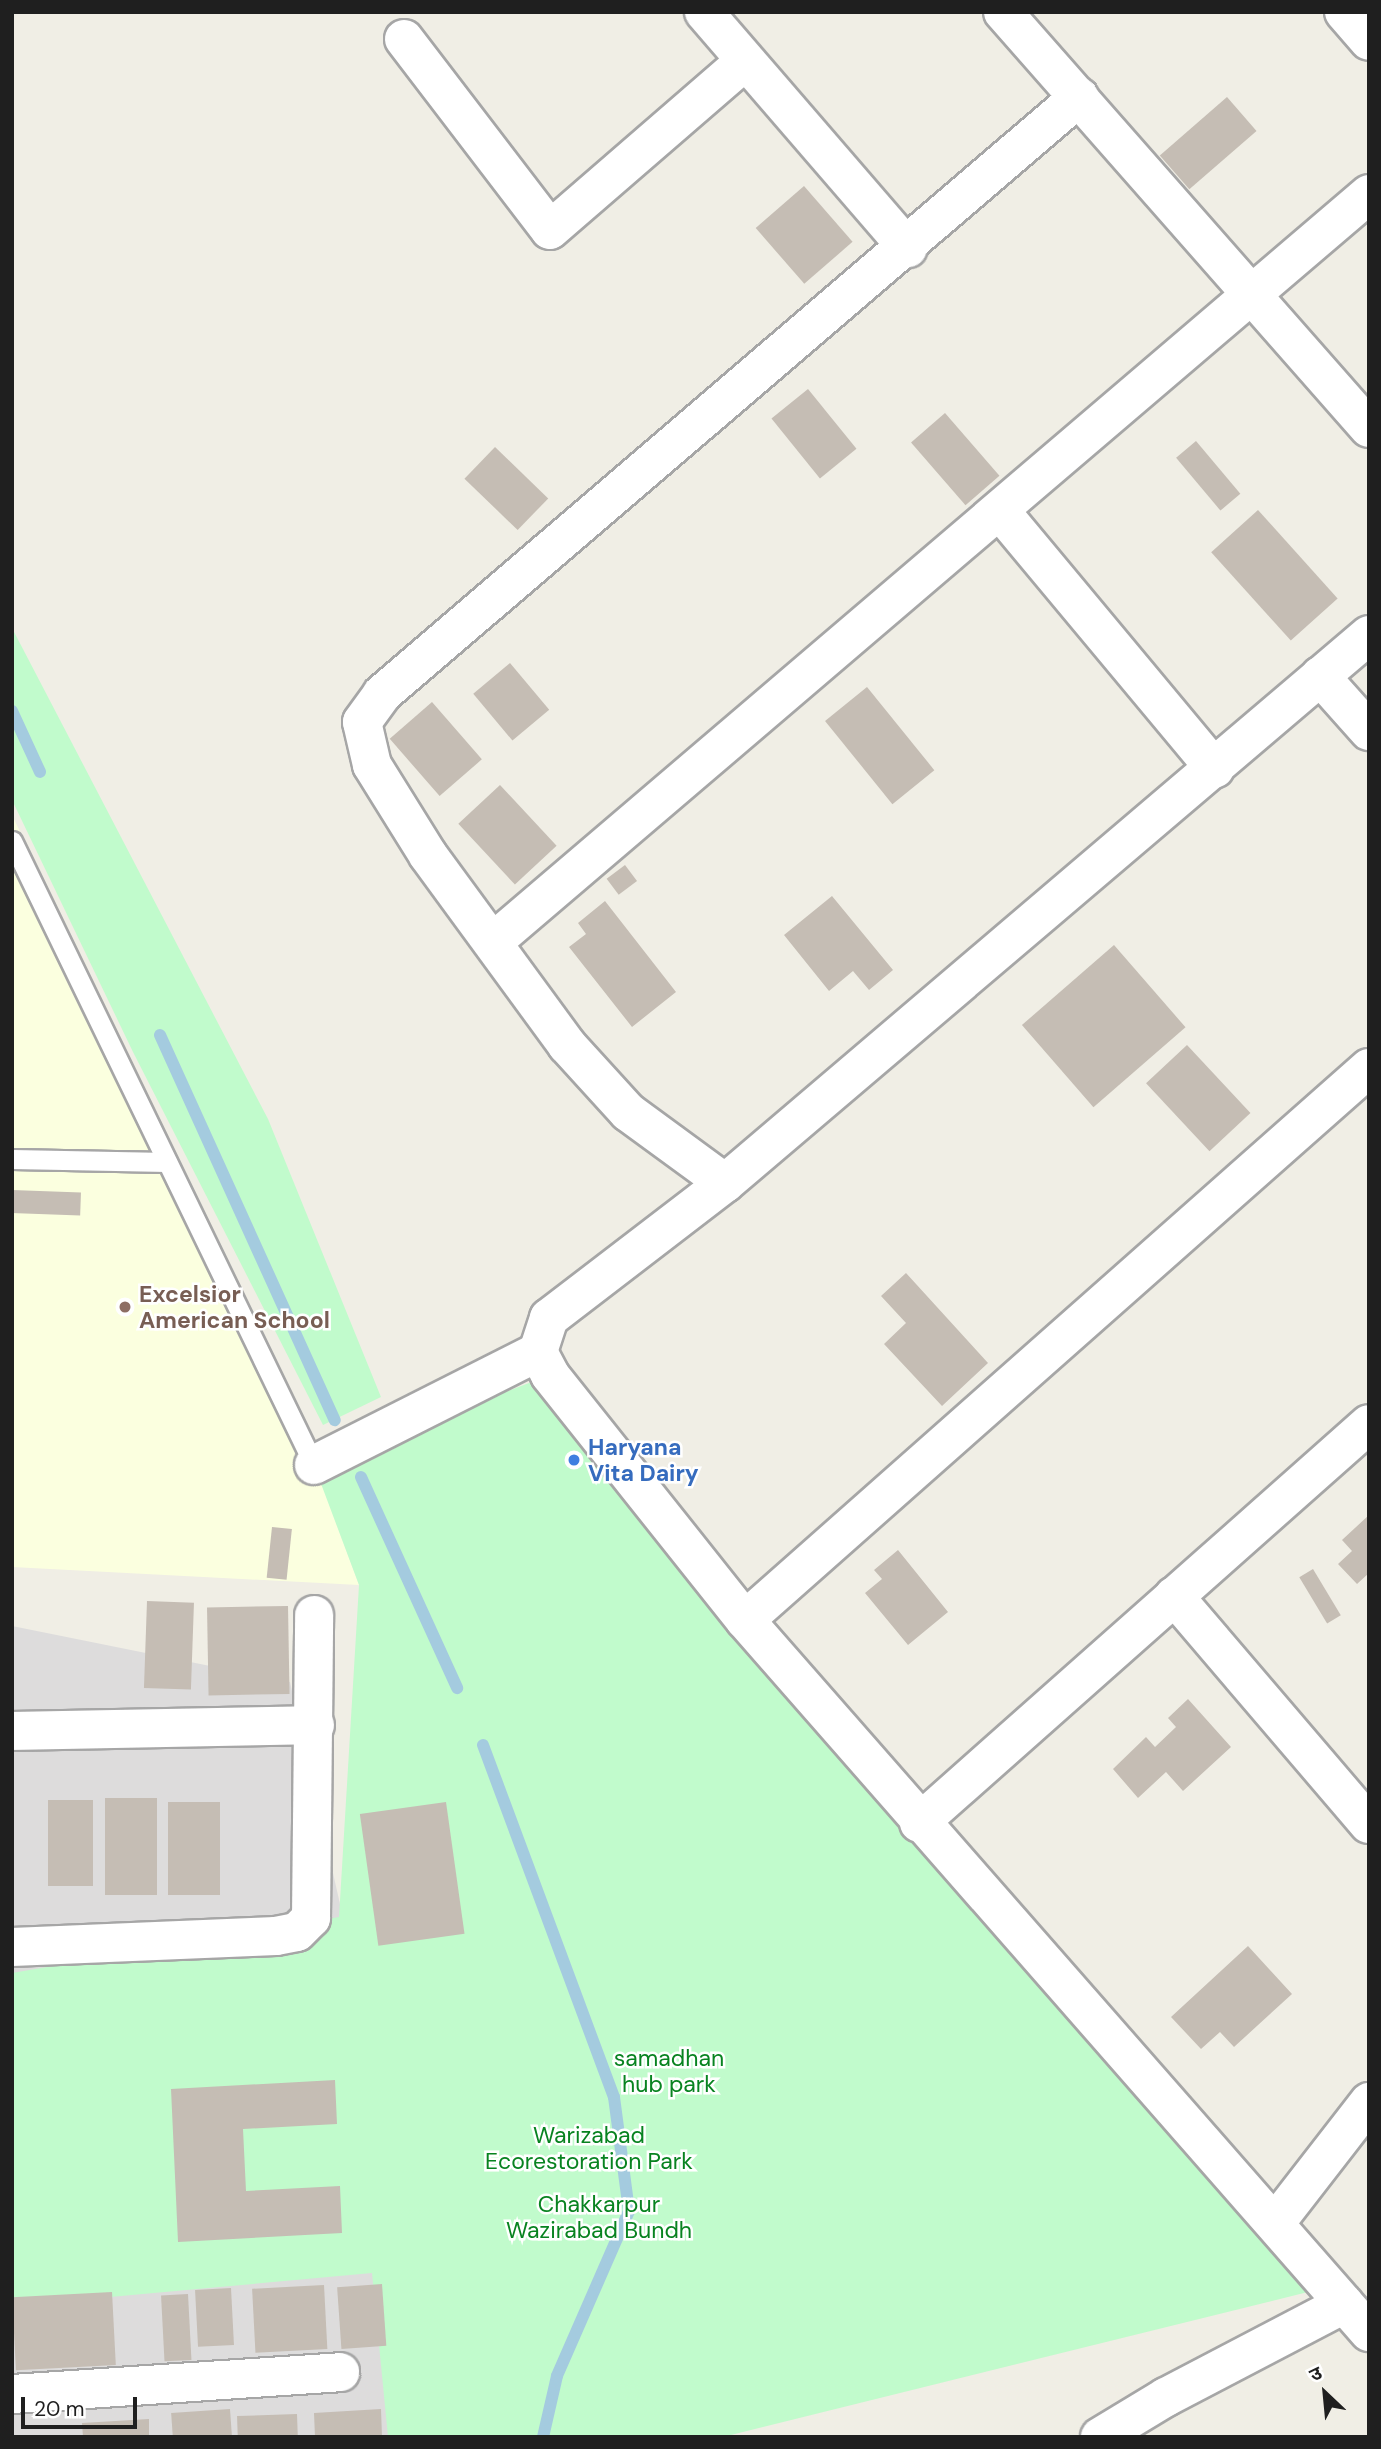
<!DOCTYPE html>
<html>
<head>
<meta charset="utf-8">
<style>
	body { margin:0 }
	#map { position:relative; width:1381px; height:2449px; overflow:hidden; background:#f0eee5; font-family:"DM Sans","Noto Sans Devanagari",sans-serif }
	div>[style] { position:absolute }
	.residential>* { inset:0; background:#dddcdc }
	.education>* { inset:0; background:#fbffdf }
	.park>* { inset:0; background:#c1fbcc }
	.stream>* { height:12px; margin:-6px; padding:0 6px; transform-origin:6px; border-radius:6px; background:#a4cbdf }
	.building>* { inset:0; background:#c5bdb4; transform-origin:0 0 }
	.roads { filter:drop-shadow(2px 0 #a6a6a6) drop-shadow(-2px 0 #a6a6a6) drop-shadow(0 2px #a6a6a6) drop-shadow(0 -2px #a6a6a6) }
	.lane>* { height:19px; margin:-9.5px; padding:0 9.5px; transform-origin:9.5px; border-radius:9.5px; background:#fff }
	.street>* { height:38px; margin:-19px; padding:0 19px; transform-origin:19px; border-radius:19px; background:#fff }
	.dots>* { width:19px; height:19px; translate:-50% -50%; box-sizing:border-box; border:4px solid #fff; border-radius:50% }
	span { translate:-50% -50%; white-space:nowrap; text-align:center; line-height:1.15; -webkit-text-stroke:5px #fff; paint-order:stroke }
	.education-label { font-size:23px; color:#785e54; font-weight:700 }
	.left { translate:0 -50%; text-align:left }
	.shop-label { font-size:23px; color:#366cbe; font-weight:700 }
	.park-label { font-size:23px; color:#088320 }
	.frame { position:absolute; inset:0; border:14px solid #1f1f1f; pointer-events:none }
	.north { position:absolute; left:1290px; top:2358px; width:70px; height:70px; -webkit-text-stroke:5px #fff; paint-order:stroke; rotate:334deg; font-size:19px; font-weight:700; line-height:28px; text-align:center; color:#1f1f1f }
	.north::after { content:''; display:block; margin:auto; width:24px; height:32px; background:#1f1f1f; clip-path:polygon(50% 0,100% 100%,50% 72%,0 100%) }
	.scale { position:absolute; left:21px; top:2397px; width:116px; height:32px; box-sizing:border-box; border:4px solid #1f1f1f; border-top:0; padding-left:9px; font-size:21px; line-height:24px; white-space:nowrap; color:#1f1f1f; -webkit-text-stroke:5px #fff; paint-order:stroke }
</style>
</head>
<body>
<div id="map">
	<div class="residential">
		<div style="clip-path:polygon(12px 1626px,290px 1682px,460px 2437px,12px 2437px)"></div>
	</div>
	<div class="education">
		<div style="clip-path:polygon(12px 815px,144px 1090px,315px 1465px,359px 1585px,12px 1567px)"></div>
	</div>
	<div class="park">
		<div style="clip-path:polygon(12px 628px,268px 1119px,381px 1397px,323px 1425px,133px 1052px,12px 800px)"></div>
		<div style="clip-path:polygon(550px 1375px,1324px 2288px,723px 2437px,388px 2437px,372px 2273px,12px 2306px,12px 1973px,339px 1917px,359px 1585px,314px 1465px)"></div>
	</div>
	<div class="stream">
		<div style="left:12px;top:711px;width:67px;rotate:65.3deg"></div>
		<div style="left:160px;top:1035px;width:423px;rotate:65.6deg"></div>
		<div style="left:361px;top:1477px;width:232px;rotate:65.5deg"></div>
		<div style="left:483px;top:1745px;width:376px;rotate:69.6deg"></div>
		<div style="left:614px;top:2097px;width:115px;rotate:82.5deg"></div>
		<div style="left:629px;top:2211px;width:180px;rotate:113.6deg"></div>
		<div style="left:557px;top:2376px;width:63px;rotate:102.9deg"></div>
	</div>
	<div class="building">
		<div style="left:1227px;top:97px;width:45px;height:89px;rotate:49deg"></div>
		<div style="left:804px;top:186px;width:74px;height:64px;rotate:49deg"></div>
		<div style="left:808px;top:389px;width:77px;height:47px;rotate:51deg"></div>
		<div style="left:945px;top:413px;width:83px;height:45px;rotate:49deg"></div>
		<div style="left:1196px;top:441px;width:69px;height:26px;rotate:50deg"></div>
		<div style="left:495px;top:447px;width:74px;height:44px;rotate:44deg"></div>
		<div style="left:1258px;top:510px;width:119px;height:63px;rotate:48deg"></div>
		<div style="left:510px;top:663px;width:61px;height:48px;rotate:50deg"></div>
		<div style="left:867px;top:687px;width:107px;height:54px;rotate:51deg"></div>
		<div style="left:432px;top:702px;width:76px;height:56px;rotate:49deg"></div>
		<div style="left:500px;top:785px;width:83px;height:57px;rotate:47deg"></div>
		<div style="left:625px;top:865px;width:20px;height:23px;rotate:53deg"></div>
		<div style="clip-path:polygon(832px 896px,893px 970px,869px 990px,853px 971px,829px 991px,784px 935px)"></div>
		<div style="clip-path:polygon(605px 901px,676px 992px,632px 1027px,569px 947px,586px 934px,578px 923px)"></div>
		<div style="left:1114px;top:945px;width:109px;height:122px;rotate:49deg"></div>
		<div style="left:1187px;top:1045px;width:93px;height:56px;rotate:47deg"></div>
		<div style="left:12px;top:1190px;width:69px;height:23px;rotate:2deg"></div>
		<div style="clip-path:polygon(906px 1273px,988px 1363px,942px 1406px,884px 1344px,906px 1323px,881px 1296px)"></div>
		<div style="clip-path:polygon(1369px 1515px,1369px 1573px,1357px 1584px,1338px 1564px,1352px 1551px,1342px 1540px)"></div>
		<div style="left:272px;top:1527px;width:20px;height:51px;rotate:6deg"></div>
		<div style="clip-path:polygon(898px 1550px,948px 1612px,908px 1645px,865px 1593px,882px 1579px,874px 1570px)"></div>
		<div style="left:1313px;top:1569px;width:54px;height:16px;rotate:59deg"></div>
		<div style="left:147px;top:1601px;width:47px;height:87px;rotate:2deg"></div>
		<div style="left:288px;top:1606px;width:88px;height:81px;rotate:89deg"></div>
		<div style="clip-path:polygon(1188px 1699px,1231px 1747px,1183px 1791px,1166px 1772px,1138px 1798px,1113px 1769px,1146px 1737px,1155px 1747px,1176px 1727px,1168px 1718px)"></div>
		<div style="left:105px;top:1798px;width:52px;height:97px"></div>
		<div style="left:48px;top:1800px;width:45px;height:86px"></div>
		<div style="left:168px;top:1802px;width:52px;height:93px"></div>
		<div style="left:446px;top:1802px;width:133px;height:87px;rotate:82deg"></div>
		<div style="clip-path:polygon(1248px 1946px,1292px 1994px,1234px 2047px,1220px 2032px,1201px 2049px,1171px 2017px)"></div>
		<div style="clip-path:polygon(335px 2080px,337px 2124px,243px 2129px,246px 2191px,340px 2186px,342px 2233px,178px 2242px,171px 2089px)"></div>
		<div style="left:382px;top:2284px;width:62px;height:45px;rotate:86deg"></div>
		<div style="left:324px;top:2285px;width:64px;height:72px;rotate:87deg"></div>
		<div style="left:231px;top:2288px;width:57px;height:36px;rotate:87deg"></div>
		<div style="left:112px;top:2292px;width:73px;height:100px;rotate:87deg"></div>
		<div style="left:188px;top:2294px;width:66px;height:27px;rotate:87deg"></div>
		<div style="left:230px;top:2409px;width:28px;height:59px;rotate:86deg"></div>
		<div style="clip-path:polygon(381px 2409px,382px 2437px,315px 2437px,314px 2413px)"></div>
		<div style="left:297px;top:2414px;width:23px;height:60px;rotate:88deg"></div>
		<div style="clip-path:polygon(149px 2419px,149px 2437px,83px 2437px,82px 2423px)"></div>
	</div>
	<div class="roads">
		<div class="lane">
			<div style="left:12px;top:841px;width:693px;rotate:64.17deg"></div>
			<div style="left:12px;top:1159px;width:155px;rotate:1.1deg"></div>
		</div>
		<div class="street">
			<div style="left:704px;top:12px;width:312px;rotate:49.2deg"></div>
			<div style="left:1003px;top:12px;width:554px;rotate:48.66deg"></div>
			<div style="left:1344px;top:12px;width:38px;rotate:49deg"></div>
			<div style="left:404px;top:39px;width:240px;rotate:52.6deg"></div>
			<div style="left:550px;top:230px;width:258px;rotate:-40.9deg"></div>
			<div style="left:1001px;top:512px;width:334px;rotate:50.2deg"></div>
			<div style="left:1369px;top:635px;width:846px;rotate:139.6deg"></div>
			<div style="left:725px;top:1183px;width:222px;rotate:142.5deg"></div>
			<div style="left:549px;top:1318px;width:36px;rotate:108deg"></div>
			<div style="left:538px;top:1352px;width:26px;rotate:62deg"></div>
			<div style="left:550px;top:1375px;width:313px;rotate:51.5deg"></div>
			<div style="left:745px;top:1620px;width:947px;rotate:48.77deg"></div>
			<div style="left:1320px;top:676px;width:74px;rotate:48.3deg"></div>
			<div style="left:493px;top:942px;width:1152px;rotate:-40.49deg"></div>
			<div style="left:725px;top:1183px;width:120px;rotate:-143.8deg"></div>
			<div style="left:628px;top:1112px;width:91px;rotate:-132.3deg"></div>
			<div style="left:567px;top:1045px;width:235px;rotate:-126.2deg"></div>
			<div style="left:428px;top:855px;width:106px;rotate:-121.9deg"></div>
			<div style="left:372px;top:765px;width:44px;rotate:-103.1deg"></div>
			<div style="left:362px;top:722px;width:34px;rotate:-54deg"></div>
			<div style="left:382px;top:694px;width:918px;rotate:-40.58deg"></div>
			<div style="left:314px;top:1465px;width:251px;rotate:-26.8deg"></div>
			<div style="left:1174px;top:1596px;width:300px;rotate:49.5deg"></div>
			<div style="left:745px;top:1620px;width:833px;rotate:-41.5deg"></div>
			<div style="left:12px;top:1731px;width:303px;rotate:-1.1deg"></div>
			<div style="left:919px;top:1823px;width:601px;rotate:-41.56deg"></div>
			<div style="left:12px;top:1947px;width:264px;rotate:-2.4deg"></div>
			<div style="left:276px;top:1936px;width:21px;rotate:-11deg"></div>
			<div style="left:297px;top:1932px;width:20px;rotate:-45deg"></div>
			<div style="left:311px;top:1918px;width:303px;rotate:-89.4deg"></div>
			<div style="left:1276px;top:2222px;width:152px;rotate:-52.2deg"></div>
			<div style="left:12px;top:2394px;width:329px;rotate:-3.8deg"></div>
			<div style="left:1100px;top:2437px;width:77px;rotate:-31.2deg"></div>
			<div style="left:1166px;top:2397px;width:201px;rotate:-27.6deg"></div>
		</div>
	</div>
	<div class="dots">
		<div style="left:125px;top:1307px;background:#8d6e63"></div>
		<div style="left:574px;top:1460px;background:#3f7fe0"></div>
	</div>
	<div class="education-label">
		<span class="left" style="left:139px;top:1307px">Excelsior<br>American School</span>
	</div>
	<div class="shop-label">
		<span class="left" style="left:588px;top:1460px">Haryana<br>Vita Dairy</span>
	</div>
	<div class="park-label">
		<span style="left:669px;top:2071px">samadhan<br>hub park</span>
		<span style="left:589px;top:2148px">Warizabad<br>Ecorestoration Park</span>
		<span style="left:599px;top:2217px">Chakkarpur<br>Wazirabad Bundh</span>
	</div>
	<div class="frame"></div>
	<div class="north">उ</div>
	<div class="scale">20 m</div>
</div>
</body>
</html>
